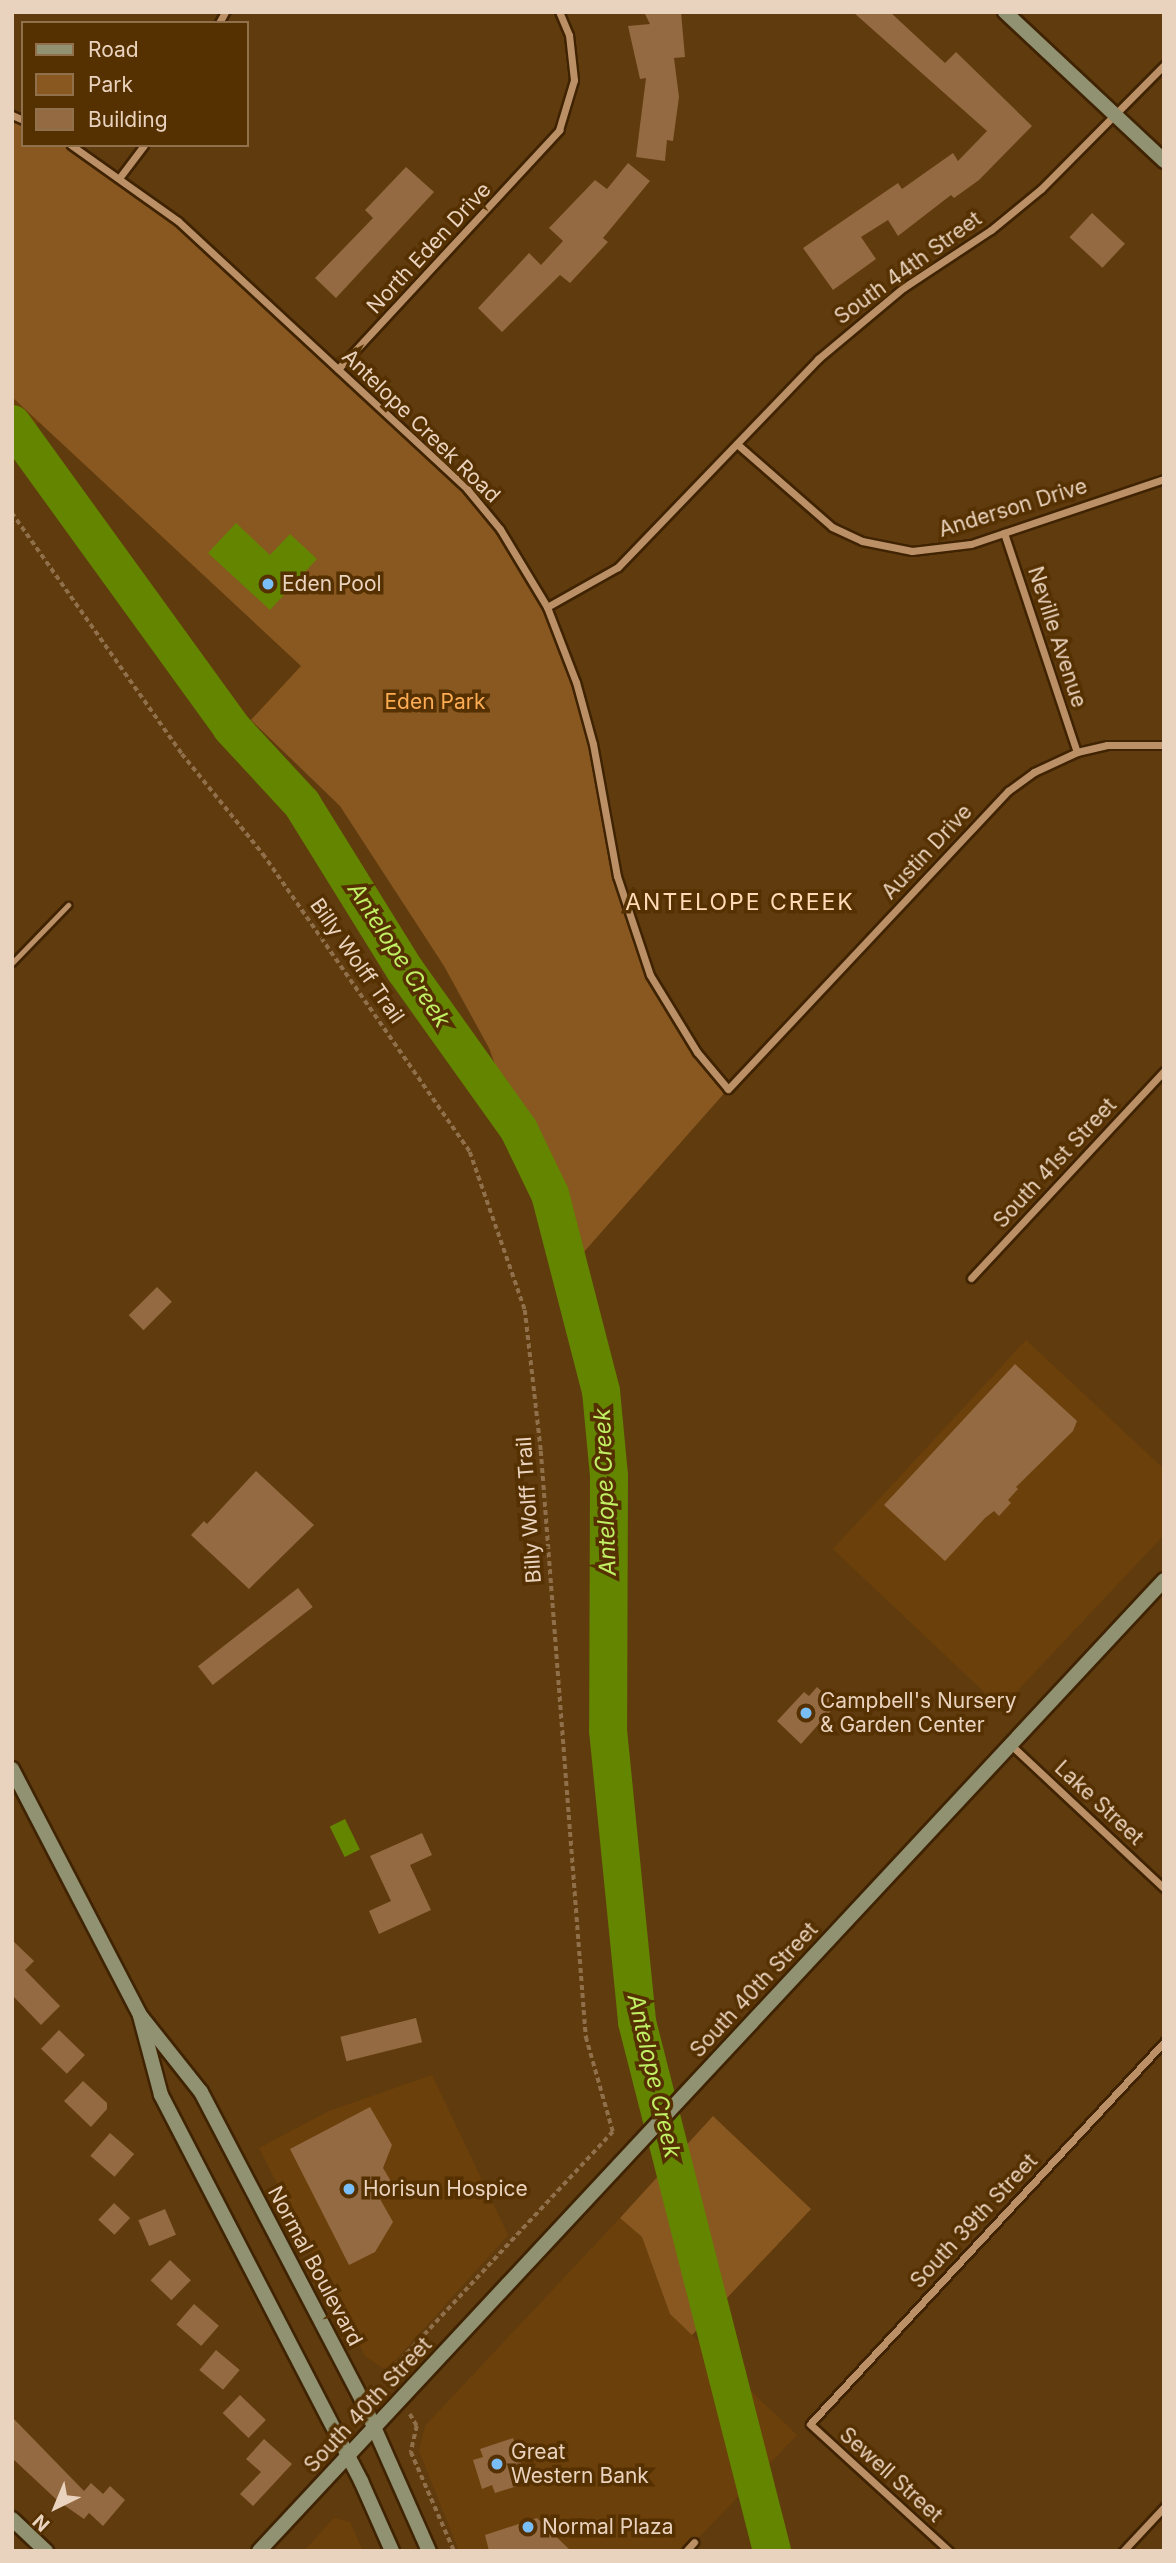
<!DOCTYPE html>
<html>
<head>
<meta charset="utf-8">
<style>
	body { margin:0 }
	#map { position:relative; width:1176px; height:2563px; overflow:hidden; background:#603b0e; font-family:Inter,sans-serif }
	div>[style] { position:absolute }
	.built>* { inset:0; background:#6c400a }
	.green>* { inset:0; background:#895820 }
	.water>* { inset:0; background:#638500; transform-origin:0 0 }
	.river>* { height:38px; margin:-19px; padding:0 19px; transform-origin:19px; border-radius:19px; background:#638500 }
	.building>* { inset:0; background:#936a41; transform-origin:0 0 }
	.path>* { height:3.5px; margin-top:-1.75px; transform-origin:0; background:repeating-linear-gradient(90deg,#90704b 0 5px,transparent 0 8.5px) }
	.roads { filter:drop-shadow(2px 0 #3f2302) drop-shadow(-2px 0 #3f2302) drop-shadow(0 2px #3f2302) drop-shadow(0 -2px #3f2302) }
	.lane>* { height:5px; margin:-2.5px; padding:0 2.5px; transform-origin:2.5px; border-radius:2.5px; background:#bb9066 }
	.street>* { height:7px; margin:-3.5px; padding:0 3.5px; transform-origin:3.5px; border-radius:3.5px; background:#bb9066 }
	.secondary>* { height:14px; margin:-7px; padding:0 7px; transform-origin:7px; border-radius:7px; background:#909271 }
	.dots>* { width:19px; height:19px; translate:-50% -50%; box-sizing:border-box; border:4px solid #553000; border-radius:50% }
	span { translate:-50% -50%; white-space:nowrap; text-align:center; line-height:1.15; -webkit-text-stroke:7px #553000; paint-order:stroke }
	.street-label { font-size:21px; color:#ead3be }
	.poi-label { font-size:21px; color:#ead3be }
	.left { translate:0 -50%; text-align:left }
	.park-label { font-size:21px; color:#fdac54 }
	.neighbourhood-label { font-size:23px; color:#ffdab7; letter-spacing:2px }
	.water-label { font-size:23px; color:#c1f064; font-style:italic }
	.frame { position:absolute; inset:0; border:14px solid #ead3be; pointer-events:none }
	.legend { position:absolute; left:21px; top:21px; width:228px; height:126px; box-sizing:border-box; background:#553000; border:2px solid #91714c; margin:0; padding:9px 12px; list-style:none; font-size:21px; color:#ead3be }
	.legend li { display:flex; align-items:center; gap:14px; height:35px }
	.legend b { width:35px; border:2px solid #91714c }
	.north { position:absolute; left:21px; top:2472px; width:70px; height:70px; -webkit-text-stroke:5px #553000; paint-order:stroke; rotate:223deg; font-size:19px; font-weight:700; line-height:28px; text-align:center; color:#ead3be }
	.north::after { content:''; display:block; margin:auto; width:24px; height:32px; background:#ead3be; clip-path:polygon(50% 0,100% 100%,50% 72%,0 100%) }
</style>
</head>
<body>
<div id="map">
	<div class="built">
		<div style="clip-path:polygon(12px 397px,39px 422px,12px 451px)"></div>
		<div style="clip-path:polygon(1026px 1340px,1164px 1469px,1164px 1535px,1001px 1708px,833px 1549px)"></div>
		<div style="clip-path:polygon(432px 2075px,508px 2235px,390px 2366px,383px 2368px,365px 2356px,259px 2148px,329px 2111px)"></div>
		<div style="clip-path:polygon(620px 2218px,642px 2237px,670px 2314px,797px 2435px,686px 2551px,459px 2551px,419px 2451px,425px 2426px)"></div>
		<div style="clip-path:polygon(334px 2518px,350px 2522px,363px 2551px,304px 2551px)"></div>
	</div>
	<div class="green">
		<div style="clip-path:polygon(12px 115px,23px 120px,23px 145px,71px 145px,178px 221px,467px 489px,526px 568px,576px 682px,631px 926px,672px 1015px,728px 1089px,560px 1279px,534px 1172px,489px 1048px,444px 966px,340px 806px,251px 720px,301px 666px,12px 397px)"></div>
		<div style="clip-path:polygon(713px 2116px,811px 2209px,692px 2335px,670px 2314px,642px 2237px,620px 2218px)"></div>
	</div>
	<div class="water">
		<div style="clip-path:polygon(236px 523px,270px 555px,290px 534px,317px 559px,270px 610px,208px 553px)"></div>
		<div style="left:345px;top:1819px;width:34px;height:17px;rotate:64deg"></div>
	</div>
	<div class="river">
		<div style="left:12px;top:424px;width:374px;rotate:54.1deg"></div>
		<div style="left:231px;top:727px;width:105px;rotate:47.3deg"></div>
		<div style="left:302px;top:804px;width:195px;rotate:58.2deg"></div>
		<div style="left:405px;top:970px;width:196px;rotate:54.5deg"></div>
		<div style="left:519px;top:1130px;width:71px;rotate:64.2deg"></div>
		<div style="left:550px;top:1194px;width:203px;rotate:75.5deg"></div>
		<div style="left:601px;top:1391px;width:85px;rotate:84.6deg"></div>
		<div style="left:609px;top:1476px;width:254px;rotate:90.2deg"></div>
		<div style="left:608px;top:1730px;width:293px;rotate:84.3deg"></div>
		<div style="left:637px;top:2022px;width:546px;rotate:75.68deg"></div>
	</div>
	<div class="building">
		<div style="clip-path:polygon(644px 12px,681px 12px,685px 57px,674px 58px,679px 97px,673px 141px,667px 140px,665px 161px,636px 157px,646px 78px,640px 79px,628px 26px,650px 24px)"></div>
		<div style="clip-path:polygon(853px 12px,890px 12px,945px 63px,956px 52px,1032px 126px,979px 180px,954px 198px,951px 195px,898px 236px,888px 220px,861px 237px,876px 259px,833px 290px,803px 248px,898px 183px,902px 189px,953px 153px,958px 161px,987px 131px)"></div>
		<div style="clip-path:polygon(628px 163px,650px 181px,603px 238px,608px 242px,570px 283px,560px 275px,502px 332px,478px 308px,529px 253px,541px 265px,563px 241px,549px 228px,595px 180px,607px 189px)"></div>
		<div style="clip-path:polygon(406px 167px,434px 192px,336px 298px,315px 278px,373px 218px,365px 210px)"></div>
		<div style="left:1092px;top:213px;width:45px;height:33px;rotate:43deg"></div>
		<div style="left:157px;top:1287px;width:21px;height:40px;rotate:45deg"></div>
		<div style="clip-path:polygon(1015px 1364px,1077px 1421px,1073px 1431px,1016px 1487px,1018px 1489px,1008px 1500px,1011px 1503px,999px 1516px,994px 1511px,985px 1518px,945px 1561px,884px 1505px)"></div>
		<div style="clip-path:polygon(256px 1471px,314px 1525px,249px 1589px,191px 1535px,204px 1521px,207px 1524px)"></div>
		<div style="left:298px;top:1588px;width:24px;height:127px;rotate:52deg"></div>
		<div style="clip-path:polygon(817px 1687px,836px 1705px,801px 1744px,777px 1721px,804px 1692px,809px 1696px)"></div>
		<div style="clip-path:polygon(422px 1833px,432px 1855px,410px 1865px,431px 1910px,379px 1934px,369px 1911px,391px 1901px,370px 1856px)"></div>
		<div style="clip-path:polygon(12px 1940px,34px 1961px,25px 1970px,60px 2006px,41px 2025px,12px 1995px)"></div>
		<div style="left:416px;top:2018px;width:25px;height:78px;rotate:76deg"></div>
		<div style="left:59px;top:2030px;width:36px;height:26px;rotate:44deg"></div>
		<div style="clip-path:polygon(83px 2081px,107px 2103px,107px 2109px,91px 2127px,64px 2101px)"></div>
		<div style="clip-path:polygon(370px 2107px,392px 2145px,383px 2168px,392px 2183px,389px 2194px,380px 2199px,393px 2222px,375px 2252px,349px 2265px,290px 2149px)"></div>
		<div style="left:110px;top:2133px;width:32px;height:30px;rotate:41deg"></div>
		<div style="left:114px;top:2203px;width:22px;height:23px;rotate:43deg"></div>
		<div style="left:165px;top:2209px;width:28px;height:29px;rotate:67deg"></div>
		<div style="left:170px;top:2260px;width:29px;height:28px;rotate:44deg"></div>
		<div style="left:194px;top:2304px;width:33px;height:27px;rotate:41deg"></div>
		<div style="left:216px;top:2350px;width:31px;height:26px;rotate:40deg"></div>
		<div style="left:240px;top:2395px;width:36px;height:25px;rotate:44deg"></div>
		<div style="clip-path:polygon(12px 2417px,84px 2491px,91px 2483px,103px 2494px,110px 2486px,125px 2500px,103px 2526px,89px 2513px,84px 2519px,58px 2501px,12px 2458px)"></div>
		<div style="clip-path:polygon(513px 2438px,527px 2483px,495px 2493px,492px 2485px,482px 2489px,473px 2460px,483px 2457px,480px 2449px)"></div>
		<div style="clip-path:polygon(264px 2439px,292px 2464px,253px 2506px,240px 2494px,261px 2472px,246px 2459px)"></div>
		<div style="clip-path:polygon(537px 2518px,571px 2551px,489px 2551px,485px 2535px)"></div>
	</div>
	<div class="path">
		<div style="left:12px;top:513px;width:295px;rotate:54.8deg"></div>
		<div style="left:182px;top:754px;width:129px;rotate:51deg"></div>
		<div style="left:263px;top:854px;width:363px;rotate:55.2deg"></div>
		<div style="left:470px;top:1152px;width:167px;rotate:70.8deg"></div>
		<div style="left:525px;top:1310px;width:142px;rotate:83.5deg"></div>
		<div style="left:541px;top:1451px;width:588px;rotate:85.61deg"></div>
		<div style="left:586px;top:2037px;width:99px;rotate:74.1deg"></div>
		<div style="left:613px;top:2132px;width:330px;rotate:132.9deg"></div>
		<div style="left:388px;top:2374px;width:9px;rotate:58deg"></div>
		<div style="left:410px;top:2414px;width:14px;rotate:60deg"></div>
		<div style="left:417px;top:2426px;width:27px;rotate:103deg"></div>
		<div style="left:411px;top:2452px;width:108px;rotate:66.5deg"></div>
	</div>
	<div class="roads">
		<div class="lane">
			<div style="left:12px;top:963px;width:81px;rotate:-46deg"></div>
		</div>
		<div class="street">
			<div style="left:219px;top:23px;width:13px;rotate:-61deg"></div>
			<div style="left:12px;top:115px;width:12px;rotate:24deg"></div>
			<div style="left:71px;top:145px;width:131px;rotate:35.4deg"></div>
			<div style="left:178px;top:221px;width:394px;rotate:42.8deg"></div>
			<div style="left:467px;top:489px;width:52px;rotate:50.5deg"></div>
			<div style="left:500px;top:529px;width:91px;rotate:58.9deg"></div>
			<div style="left:547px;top:607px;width:80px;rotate:68.9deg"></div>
			<div style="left:576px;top:682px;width:64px;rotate:74.7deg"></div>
			<div style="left:593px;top:744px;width:134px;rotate:79.7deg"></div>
			<div style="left:617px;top:876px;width:104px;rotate:71.6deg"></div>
			<div style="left:650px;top:975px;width:90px;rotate:58.6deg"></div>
			<div style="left:697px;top:1052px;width:48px;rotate:50deg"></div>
			<div style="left:728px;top:1089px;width:409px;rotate:-46.8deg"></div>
			<div style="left:1008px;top:791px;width:32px;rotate:-36deg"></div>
			<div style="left:1034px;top:772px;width:47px;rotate:-24.9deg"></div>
			<div style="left:1077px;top:752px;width:31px;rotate:-13deg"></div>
			<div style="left:1107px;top:745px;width:57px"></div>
			<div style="left:120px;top:177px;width:40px;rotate:-53deg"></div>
			<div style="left:338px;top:369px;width:326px;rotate:-47.2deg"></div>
			<div style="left:559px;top:130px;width:52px;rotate:-73.3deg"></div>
			<div style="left:574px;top:80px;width:45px;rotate:-96.3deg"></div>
			<div style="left:569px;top:35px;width:25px;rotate:-113deg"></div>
			<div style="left:737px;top:444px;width:126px;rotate:41.1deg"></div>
			<div style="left:832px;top:527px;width:33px;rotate:25deg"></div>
			<div style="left:862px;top:541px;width:51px;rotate:11.3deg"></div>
			<div style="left:912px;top:551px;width:59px;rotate:-6.8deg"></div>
			<div style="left:971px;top:544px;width:204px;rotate:-18.6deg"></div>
			<div style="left:1004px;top:533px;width:231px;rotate:71.6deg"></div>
			<div style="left:547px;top:607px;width:81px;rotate:-29.4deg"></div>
			<div style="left:618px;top:567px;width:289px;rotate:-46.1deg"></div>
			<div style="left:818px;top:359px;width:111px;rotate:-39.9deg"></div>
			<div style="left:903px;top:288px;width:105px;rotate:-33.4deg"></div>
			<div style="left:991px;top:230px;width:65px;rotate:-39.4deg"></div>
			<div style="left:1041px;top:189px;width:175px;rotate:-45.2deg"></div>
			<div style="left:971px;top:1278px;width:283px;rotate:-47deg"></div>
			<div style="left:1011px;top:1745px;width:209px;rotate:43.1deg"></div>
			<div style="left:686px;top:2551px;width:12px;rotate:-48deg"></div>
			<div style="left:949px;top:2551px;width:188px;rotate:-137.6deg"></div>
			<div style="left:810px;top:2424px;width:521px;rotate:-47.18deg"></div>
			<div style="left:1123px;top:2551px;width:60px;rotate:-47deg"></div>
		</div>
		<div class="secondary">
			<div style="left:1005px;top:12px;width:218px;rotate:43.1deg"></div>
			<div style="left:12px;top:1769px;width:277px;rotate:62.5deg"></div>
			<div style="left:140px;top:2015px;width:98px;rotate:51.6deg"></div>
			<div style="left:201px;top:2092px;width:348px;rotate:62.4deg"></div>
			<div style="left:362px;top:2400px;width:165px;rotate:66.1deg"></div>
			<div style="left:140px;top:2016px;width:82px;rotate:75.1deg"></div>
			<div style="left:161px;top:2095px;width:435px;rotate:62.6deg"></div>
			<div style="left:361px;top:2481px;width:77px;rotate:66.1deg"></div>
			<div style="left:12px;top:2519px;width:47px;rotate:43.3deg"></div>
			<div style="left:259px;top:2551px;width:1327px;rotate:-47.01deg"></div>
		</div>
	</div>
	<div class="dots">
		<div style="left:268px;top:584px;background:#7abef8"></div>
		<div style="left:806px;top:1713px;background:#7abef8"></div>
		<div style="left:349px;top:2189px;background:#7abef8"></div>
		<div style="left:497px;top:2464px;background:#7abef8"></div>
		<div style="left:528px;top:2527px;background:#7abef8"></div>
	</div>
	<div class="street-label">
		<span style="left:429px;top:248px;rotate:-47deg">North Eden Drive</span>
		<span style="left:908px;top:268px;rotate:-36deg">South 44th Street</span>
		<span style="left:421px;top:426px;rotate:44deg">Antelope Creek Road</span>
		<span style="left:1013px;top:508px;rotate:-17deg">Anderson Drive</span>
		<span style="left:1057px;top:637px;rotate:72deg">Neville Avenue</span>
		<span style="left:927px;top:852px;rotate:-47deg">Austin Drive</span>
		<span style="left:357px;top:961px;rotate:55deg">Billy Wolff Trail</span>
		<span style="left:1055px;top:1163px;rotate:-47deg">South 41st Street</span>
		<span style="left:529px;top:1510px;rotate:-94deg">Billy Wolff Trail</span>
		<span style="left:1099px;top:1803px;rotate:43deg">Lake Street</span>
		<span style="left:754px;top:1990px;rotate:-47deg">South 40th Street</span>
		<span style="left:974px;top:2221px;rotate:-47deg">South 39th Street</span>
		<span style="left:315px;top:2266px;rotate:62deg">Normal Boulevard</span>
		<span style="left:368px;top:2405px;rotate:-47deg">South 40th Street</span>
		<span style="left:891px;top:2475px;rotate:42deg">Sewell Street</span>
	</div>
	<div class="poi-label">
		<span class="left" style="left:282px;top:584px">Eden Pool</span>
		<span class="left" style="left:820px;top:1713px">Campbell's Nursery<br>&amp; Garden Center</span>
		<span class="left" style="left:363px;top:2189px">Horisun Hospice</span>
		<span class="left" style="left:511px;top:2464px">Great<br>Western Bank</span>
		<span class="left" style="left:542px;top:2527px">Normal Plaza</span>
	</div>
	<div class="park-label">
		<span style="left:435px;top:702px">Eden Park</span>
	</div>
	<div class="neighbourhood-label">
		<span style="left:740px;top:902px">ANTELOPE CREEK</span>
	</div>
	<div class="water-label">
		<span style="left:399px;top:955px;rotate:57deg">Antelope Creek</span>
		<span style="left:605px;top:1492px;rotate:-92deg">Antelope Creek</span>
		<span style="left:654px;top:2076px;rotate:77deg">Antelope Creek</span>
	</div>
	<div class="frame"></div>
	<ul class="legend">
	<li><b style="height:9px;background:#909271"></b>Road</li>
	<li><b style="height:19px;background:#895820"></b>Park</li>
	<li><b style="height:19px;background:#936a41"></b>Building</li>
	</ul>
	<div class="north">N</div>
</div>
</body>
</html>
